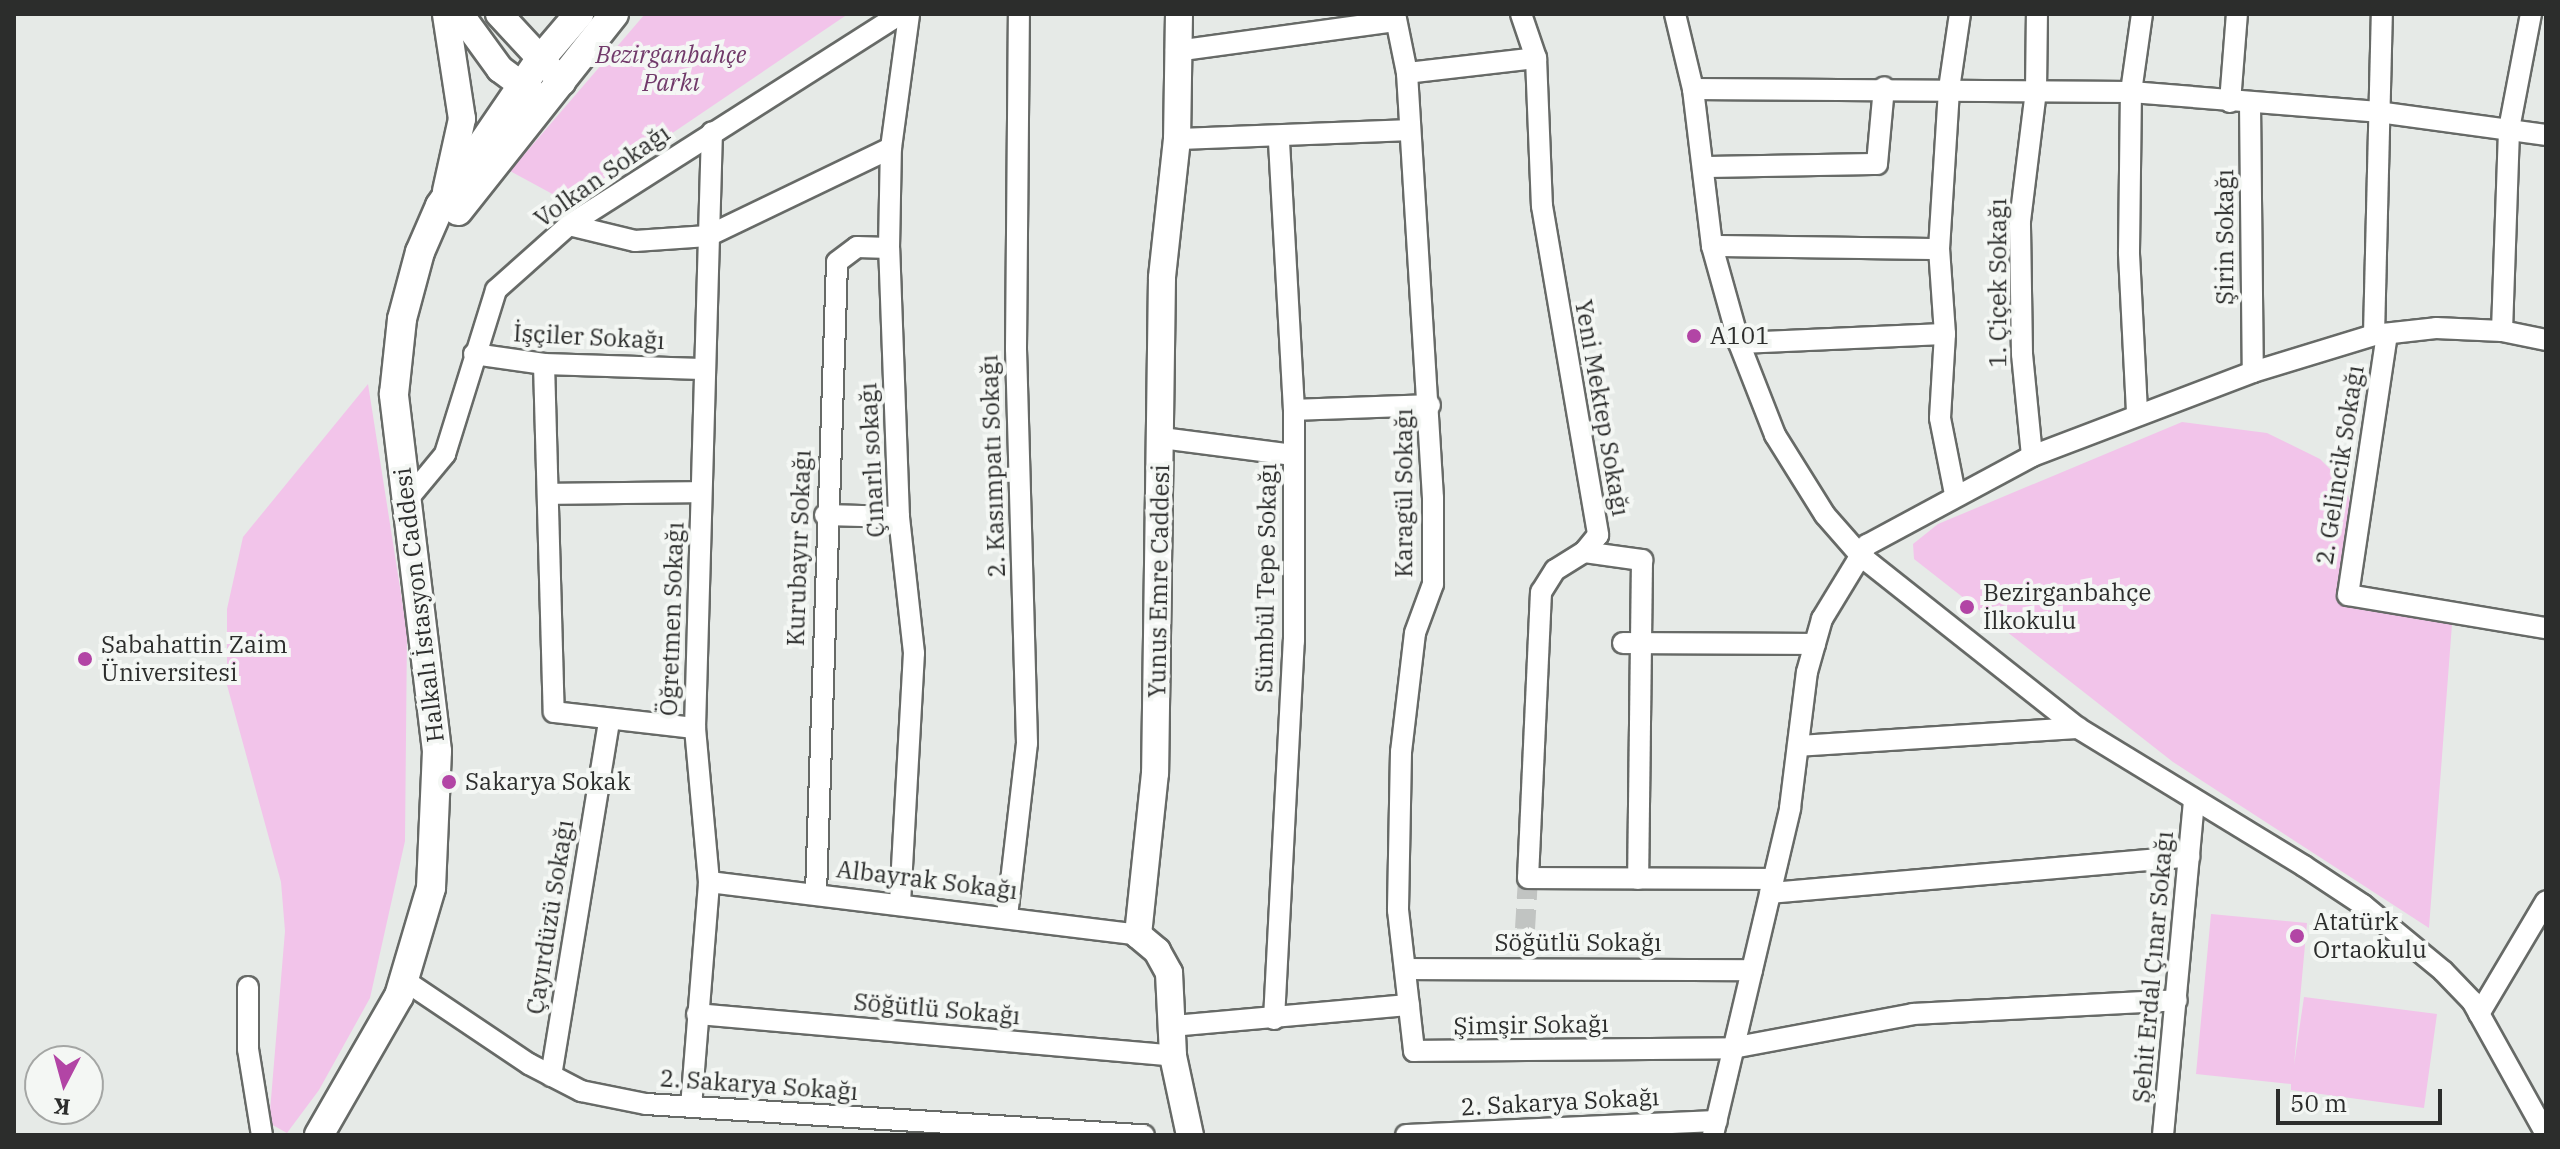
<!DOCTYPE html>
<html>
<head>
<meta charset="utf-8">
<style>
	body { margin:0 }
	#map { position:relative; width:2560px; height:1149px; overflow:hidden; background:#e6eae7; font-family:"IBM Plex Serif",serif }
	div>[style] { position:absolute }
	.green>* { inset:0; background:#f2c4ea }
	.minor-tunnel>* { height:20px; margin-top:-10px; transform-origin:0; background:repeating-linear-gradient(90deg,#c1c4c2 0 20px,transparent 0 30px) }
	.roads { filter:drop-shadow(2px 0 #676a67) drop-shadow(-2px 0 #676a67) drop-shadow(0 2px #676a67) drop-shadow(0 -2px #676a67) }
	.minor>* { height:20px; margin:-10px; padding:0 10px; transform-origin:10px; border-radius:10px; background:#fff }
	.tertiary>* { height:26px; margin:-13px; padding:0 13px; transform-origin:13px; border-radius:13px; background:#fff }
	.secondary>* { height:28px; margin:-14px; padding:0 14px; transform-origin:14px; border-radius:14px; background:#fff }
	.dots>* { width:22px; height:22px; translate:-50% -50%; box-sizing:border-box; border:4px solid #f4f7f4; border-radius:50% }
	span { translate:-50% -50%; white-space:nowrap; text-align:center; line-height:1.15; -webkit-text-stroke:8px #f4f7f4; paint-order:stroke }
	.park-label { font-size:24px; color:#713a6a; font-style:italic }
	.street-label { font-size:24px; color:#2c2d2c }
	.poi-label { font-size:24px; color:#2c2d2c }
	.left { translate:0 -50%; text-align:left }
	.frame { position:absolute; inset:0; border:16px solid #2c2d2c; pointer-events:none }
	.north { position:absolute; left:24px; top:1045px; width:80px; height:80px; box-sizing:border-box; background:#f4f7f4; border:2px solid #a4a6a4; border-radius:50%; rotate:186deg; font-size:22px; font-weight:700; line-height:32px; text-align:center; color:#2c2d2c }
	.north::after { content:''; display:block; margin:auto; width:28px; height:36px; background:#b245a5; clip-path:polygon(50% 0,100% 100%,50% 72%,0 100%) }
	.scale { position:absolute; left:2276px; top:1089px; width:166px; height:36px; box-sizing:border-box; border:4px solid #2c2d2c; border-top:0; padding-left:10px; font-size:24px; line-height:28px; white-space:nowrap; color:#2c2d2c; -webkit-text-stroke:6px #f4f7f4; paint-order:stroke }
</style>
</head>
<body>
<div id="map">
	<div class="green">
		<div style="clip-path:polygon(645px 14px,848px 14px,569px 203px,510px 171px)"></div>
		<div style="clip-path:polygon(368px 384px,407px 632px,405px 841px,370px 998px,319px 1090px,287px 1133px,269px 1123px,285px 931px,281px 882px,227px 685px,227px 609px,243px 537px)"></div>
		<div style="clip-path:polygon(2182px 422px,2267px 433px,2320px 459px,2343px 482px,2357px 520px,2347px 588px,2453px 611px,2429px 928px,2173px 762px,1914px 559px,1913px 544px,1938px 524px)"></div>
		<div style="clip-path:polygon(2211px 914px,2307px 923px,2294px 1065px,2304px 997px,2437px 1014px,2424px 1108px,2291px 1090px,2291px 1084px,2196px 1074px)"></div>
	</div>
	<div class="minor-tunnel">
		<div style="left:1525px;top:929px;width:51px;rotate:-86.6deg"></div>
	</div>
	<div class="roads">
		<div class="minor">
			<div style="left:1395px;top:14px;width:60px;rotate:78.5deg"></div>
			<div style="left:1407px;top:73px;width:426px;rotate:86.5deg"></div>
			<div style="left:1433px;top:498px;width:86px;rotate:90deg"></div>
			<div style="left:1433px;top:584px;width:52px;rotate:110.2deg"></div>
			<div style="left:1415px;top:633px;width:120px;rotate:96.7deg"></div>
			<div style="left:1401px;top:752px;width:158px;rotate:91.1deg"></div>
			<div style="left:1398px;top:910px;width:142px;rotate:83.5deg"></div>
			<div style="left:1414px;top:1051px;width:318px;rotate:-0.5deg"></div>
			<div style="left:1732px;top:1048px;width:184px;rotate:-10.6deg"></div>
			<div style="left:1913px;top:1014px;width:264px;rotate:-3deg"></div>
			<div style="left:1521px;top:14px;width:46px;rotate:71.2deg"></div>
			<div style="left:1536px;top:58px;width:148px;rotate:87.7deg"></div>
			<div style="left:1542px;top:206px;width:334px;rotate:80.3deg"></div>
			<div style="left:1598px;top:535px;width:22px;rotate:129deg"></div>
			<div style="left:1584px;top:552px;width:34px;rotate:148deg"></div>
			<div style="left:1555px;top:570px;width:26px;rotate:122deg"></div>
			<div style="left:1541px;top:592px;width:286px;rotate:92.6deg"></div>
			<div style="left:1528px;top:878px;width:245px;rotate:0.2deg"></div>
			<div style="left:1675px;top:14px;width:77px;rotate:76.5deg"></div>
			<div style="left:1693px;top:89px;width:158px;rotate:83.1deg"></div>
			<div style="left:1712px;top:246px;width:101px;rotate:74.4deg"></div>
			<div style="left:1739px;top:343px;width:99px;rotate:68.6deg"></div>
			<div style="left:1775px;top:435px;width:94px;rotate:58deg"></div>
			<div style="left:1825px;top:515px;width:55px;rotate:48.7deg"></div>
			<div style="left:1861px;top:556px;width:277px;rotate:38.4deg"></div>
			<div style="left:2078px;top:728px;width:265px;rotate:31.4deg"></div>
			<div style="left:2304px;top:866px;width:71px;rotate:33.5deg"></div>
			<div style="left:2363px;top:905px;width:104px;rotate:39.5deg"></div>
			<div style="left:2443px;top:971px;width:42px;rotate:46deg"></div>
			<div style="left:2472px;top:1001px;width:152px;rotate:60.9deg"></div>
			<div style="left:1176px;top:51px;width:222px;rotate:-7.8deg"></div>
			<div style="left:1407px;top:73px;width:130px;rotate:-6.6deg"></div>
			<div style="left:1693px;top:89px;width:438px;rotate:0.4deg"></div>
			<div style="left:2131px;top:92px;width:248px;rotate:4.6deg"></div>
			<div style="left:2378px;top:112px;width:170px;rotate:7.8deg"></div>
			<div style="left:2230px;top:102px;width:88px;rotate:-85.5deg"></div>
			<div style="left:2250px;top:103px;width:269px;rotate:89.4deg"></div>
			<div style="left:1177px;top:139px;width:231px;rotate:-2.2deg"></div>
			<div style="left:1704px;top:167px;width:173px;rotate:-1deg"></div>
			<div style="left:1877px;top:164px;width:77px;rotate:-84.8deg"></div>
			<div style="left:569px;top:225px;width:68px;rotate:13.6deg"></div>
			<div style="left:635px;top:241px;width:73px;rotate:-3.9deg"></div>
			<div style="left:708px;top:236px;width:203px;rotate:-25.7deg"></div>
			<div style="left:1712px;top:246px;width:227px;rotate:0.8deg"></div>
			<div style="left:2502px;top:331px;width:202px;rotate:-88deg"></div>
			<div style="left:2509px;top:129px;width:117px;rotate:-79.2deg"></div>
			<div style="left:2387px;top:334px;width:264px;rotate:98.5deg"></div>
			<div style="left:2348px;top:595px;width:201px;rotate:9.5deg"></div>
			<div style="left:2374px;top:335px;width:321px;rotate:-88.6deg"></div>
			<div style="left:1739px;top:343px;width:206px;rotate:-2.5deg"></div>
			<div style="left:474px;top:354px;width:71px;rotate:8.1deg"></div>
			<div style="left:544px;top:364px;width:158px;rotate:1.8deg"></div>
			<div style="left:544px;top:364px;width:348px;rotate:88.4deg"></div>
			<div style="left:554px;top:712px;width:142px;rotate:6.5deg"></div>
			<div style="left:1294px;top:410px;width:136px;rotate:-2.1deg"></div>
			<div style="left:2137px;top:412px;width:160px;rotate:-92.9deg"></div>
			<div style="left:2129px;top:252px;width:160px;rotate:-89.3deg"></div>
			<div style="left:2131px;top:92px;width:79px;rotate:-82deg"></div>
			<div style="left:1162px;top:438px;width:132px;rotate:7.4deg"></div>
			<div style="left:2032px;top:456px;width:102px;rotate:-95.6deg"></div>
			<div style="left:2022px;top:354px;width:133px;rotate:-90.9deg"></div>
			<div style="left:2020px;top:221px;width:131px;rotate:-83deg"></div>
			<div style="left:2036px;top:91px;width:77px;rotate:-89.3deg"></div>
			<div style="left:548px;top:494px;width:153px;rotate:-0.7deg"></div>
			<div style="left:1955px;top:494px;width:77px;rotate:-101.2deg"></div>
			<div style="left:1940px;top:418px;width:84px;rotate:-86.6deg"></div>
			<div style="left:1945px;top:334px;width:85px;rotate:-94deg"></div>
			<div style="left:1939px;top:249px;width:160px;rotate:-86.4deg"></div>
			<div style="left:1949px;top:89px;width:76px;rotate:-81.7deg"></div>
			<div style="left:407px;top:500px;width:60px;rotate:-50.4deg"></div>
			<div style="left:445px;top:454px;width:172px;rotate:-72.7deg"></div>
			<div style="left:496px;top:290px;width:98px;rotate:-41.7deg"></div>
			<div style="left:569px;top:225px;width:393px;rotate:-32.5deg"></div>
			<div style="left:825px;top:515px;width:74px;rotate:1.5deg"></div>
			<div style="left:1584px;top:552px;width:59px;rotate:7.9deg"></div>
			<div style="left:1642px;top:560px;width:319px;rotate:90.7deg"></div>
			<div style="left:1623px;top:643px;width:192px;rotate:0.3deg"></div>
			<div style="left:1798px;top:746px;width:281px;rotate:-3.7deg"></div>
			<div style="left:709px;top:882px;width:432px;rotate:7deg"></div>
			<div style="left:816px;top:893px;width:631px;rotate:-88.09deg"></div>
			<div style="left:837px;top:262px;width:25px;rotate:-37deg"></div>
			<div style="left:857px;top:247px;width:32px;rotate:2deg"></div>
			<div style="left:1770px;top:893px;width:421px;rotate:-5deg"></div>
			<div style="left:900px;top:903px;width:250px;rotate:-86.8deg"></div>
			<div style="left:914px;top:653px;width:137px;rotate:-96.3deg"></div>
			<div style="left:899px;top:517px;width:269px;rotate:-92.1deg"></div>
			<div style="left:889px;top:248px;width:100px;rotate:-88.9deg"></div>
			<div style="left:891px;top:148px;width:135px;rotate:-82.3deg"></div>
			<div style="left:1007px;top:916px;width:174px;rotate:-83.4deg"></div>
			<div style="left:1027px;top:743px;width:395px;rotate:-91.6deg"></div>
			<div style="left:1016px;top:348px;width:334px;rotate:-89.5deg"></div>
			<div style="left:1405px;top:969px;width:347px;rotate:0.2deg"></div>
			<div style="left:404px;top:980px;width:151px;rotate:33.9deg"></div>
			<div style="left:529px;top:1064px;width:59px;rotate:27.4deg"></div>
			<div style="left:581px;top:1091px;width:66px;rotate:11.3deg"></div>
			<div style="left:646px;top:1104px;width:499px;rotate:3.6deg"></div>
			<div style="left:248px;top:987px;width:62px;rotate:90deg"></div>
			<div style="left:248px;top:1049px;width:87px;rotate:80.8deg"></div>
			<div style="left:697px;top:1014px;width:478px;rotate:5deg"></div>
			<div style="left:2479px;top:1014px;width:131px;rotate:-59.3deg"></div>
			<div style="left:1274px;top:1019px;width:379px;rotate:-87deg"></div>
			<div style="left:1294px;top:641px;width:231px;rotate:-90deg"></div>
			<div style="left:1294px;top:410px;width:272px;rotate:-93.2deg"></div>
			<div style="left:1173px;top:1026px;width:237px;rotate:-5.1deg"></div>
			<div style="left:551px;top:1076px;width:361px;rotate:-80.7deg"></div>
			<div style="left:691px;top:1107px;width:226px;rotate:-85.4deg"></div>
			<div style="left:709px;top:882px;width:155px;rotate:-95.2deg"></div>
			<div style="left:695px;top:728px;width:596px;rotate:-88.37deg"></div>
			<div style="left:1406px;top:1135px;width:311px;rotate:-2.6deg"></div>
			<div style="left:1713px;top:1135px;width:336px;rotate:-76.7deg"></div>
			<div style="left:1790px;top:808px;width:137px;rotate:-82.9deg"></div>
			<div style="left:1807px;top:672px;width:55px;rotate:-74.2deg"></div>
			<div style="left:1822px;top:619px;width:87px;rotate:-58.7deg"></div>
			<div style="left:1867px;top:545px;width:187px;rotate:-28.3deg"></div>
			<div style="left:2032px;top:456px;width:236px;rotate:-20.8deg"></div>
			<div style="left:2253px;top:372px;width:127px;rotate:-17deg"></div>
			<div style="left:2374px;top:335px;width:62px;rotate:-6.4deg"></div>
			<div style="left:2436px;top:328px;width:66px;rotate:2.6deg"></div>
			<div style="left:2502px;top:331px;width:45px;rotate:11.6deg"></div>
			<div style="left:2163px;top:1135px;width:333px;rotate:-84.7deg"></div>
		</div>
		<div class="tertiary">
			<div style="left:460px;top:14px;width:68px;rotate:54deg"></div>
			<div style="left:500px;top:69px;width:49px;rotate:36.6deg"></div>
			<div style="left:499px;top:14px;width:93px;rotate:47.2deg"></div>
			<div style="left:1179px;top:14px;width:125px;rotate:90.9deg"></div>
			<div style="left:1177px;top:139px;width:140px;rotate:96.2deg"></div>
			<div style="left:1162px;top:278px;width:495px;rotate:90.8deg"></div>
			<div style="left:1155px;top:773px;width:163px;rotate:96deg"></div>
			<div style="left:1138px;top:935px;width:25px;rotate:40deg"></div>
			<div style="left:1157px;top:951px;width:25px;rotate:61deg"></div>
			<div style="left:1169px;top:973px;width:83px;rotate:87.2deg"></div>
			<div style="left:1173px;top:1056px;width:81px;rotate:77.9deg"></div>
			<div style="left:446px;top:191px;width:74px;rotate:-77.5deg"></div>
			<div style="left:462px;top:119px;width:106px;rotate:-98.7deg"></div>
		</div>
		<div class="secondary">
			<div style="left:458px;top:211px;width:251px;rotate:-51.6deg"></div>
			<div style="left:319px;top:1135px;width:160px;rotate:-60.1deg"></div>
			<div style="left:399px;top:996px;width:113px;rotate:-73.5deg"></div>
			<div style="left:431px;top:888px;width:137px;rotate:-87.5deg"></div>
			<div style="left:437px;top:751px;width:360px;rotate:-96.9deg"></div>
			<div style="left:394px;top:394px;width:75px;rotate:-83.9deg"></div>
			<div style="left:402px;top:319px;width:69px;rotate:-75deg"></div>
			<div style="left:420px;top:252px;width:50px;rotate:-66.5deg"></div>
			<div style="left:440px;top:206px;width:176px;rotate:-55.7deg"></div>
			<div style="left:539px;top:61px;width:62px;rotate:-49.6deg"></div>
		</div>
	</div>
	<div class="dots">
		<div style="left:1694px;top:336px;background:#b245a5"></div>
		<div style="left:1967px;top:607px;background:#b245a5"></div>
		<div style="left:85px;top:659px;background:#b245a5"></div>
		<div style="left:449px;top:782px;background:#b245a5"></div>
		<div style="left:2297px;top:936px;background:#b245a5"></div>
	</div>
	<div class="park-label">
		<span style="left:671px;top:69px">Bezirganbahçe<br>Parkı</span>
	</div>
	<div class="street-label">
		<span style="left:602px;top:176px;rotate:-35deg">Volkan Sokağı</span>
		<span style="left:2225px;top:237px;rotate:-90deg">Şirin Sokağı</span>
		<span style="left:1998px;top:283px;rotate:-90deg">1. Çiçek Sokağı</span>
		<span style="left:589px;top:337px;rotate:3deg">İşçiler Sokağı</span>
		<span style="left:1602px;top:408px;rotate:80deg">Yeni Mektep Sokağı</span>
		<span style="left:872px;top:460px;rotate:-93deg">Çınarlı sokağı</span>
		<span style="left:2340px;top:465px;rotate:-81deg">2. Gelincik Sokağı</span>
		<span style="left:993px;top:466px;rotate:-92deg">2. Kasımpatı Sokağı</span>
		<span style="left:1404px;top:493px;rotate:-90deg">Karagül Sokağı</span>
		<span style="left:799px;top:548px;rotate:-88deg">Kurubayır Sokağı</span>
		<span style="left:1266px;top:578px;rotate:-89deg">Sümbül Tepe Sokağı</span>
		<span style="left:1159px;top:581px;rotate:-89deg">Yunus Emre Caddesi</span>
		<span style="left:419px;top:605px;rotate:-97deg">Halkalı İstasyon Caddesi</span>
		<span style="left:672px;top:619px;rotate:-88deg">Öğretmen Sokağı</span>
		<span style="left:927px;top:880px;rotate:7deg">Albayrak Sokağı</span>
		<span style="left:550px;top:917px;rotate:-81deg">Çayırdüzü Sokağı</span>
		<span style="left:1578px;top:943px">Söğütlü Sokağı</span>
		<span style="left:2153px;top:967px;rotate:-85deg">Şehit Erdal Çınar Sokağı</span>
		<span style="left:937px;top:1009px;rotate:5deg">Söğütlü Sokağı</span>
		<span style="left:1531px;top:1025px;rotate:-1deg">Şimşir Sokağı</span>
		<span style="left:759px;top:1085px;rotate:4deg">2. Sakarya Sokağı</span>
		<span style="left:1560px;top:1102px;rotate:-3deg">2. Sakarya Sokağı</span>
	</div>
	<div class="poi-label">
		<span class="left" style="left:1710px;top:336px">A101</span>
		<span class="left" style="left:1983px;top:607px">Bezirganbahçe<br>İlkokulu</span>
		<span class="left" style="left:101px;top:659px">Sabahattin Zaim<br>Üniversitesi</span>
		<span class="left" style="left:465px;top:782px">Sakarya Sokak</span>
		<span class="left" style="left:2313px;top:936px">Atatürk<br>Ortaokulu</span>
	</div>
	<div class="frame"></div>
	<div class="north">K</div>
	<div class="scale">50 m</div>
</div>
</body>
</html>
